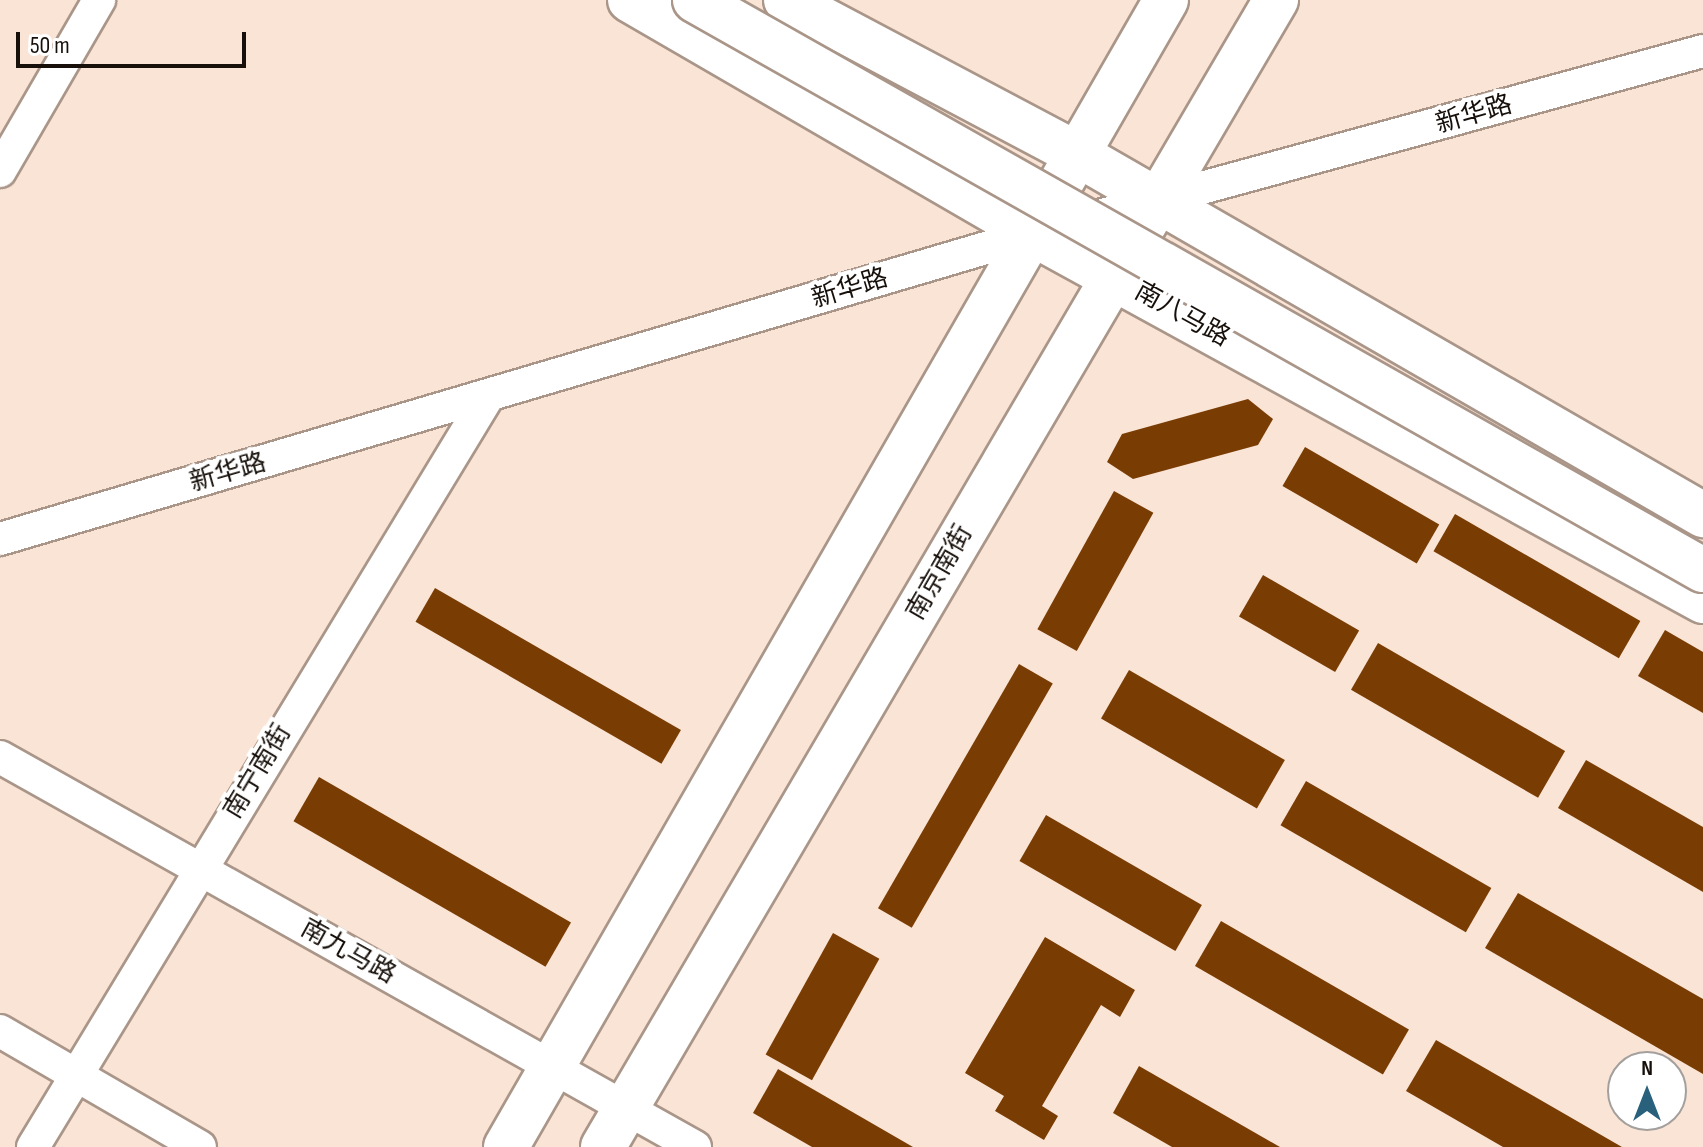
<!DOCTYPE html>
<html>
<head>
<meta charset="utf-8">
<style>
	body { margin:0 }
	#map { position:relative; width:1703px; height:1147px; overflow:hidden; background:#fae4d6; font-family:"Sofia Sans Condensed","Noto Sans SC",sans-serif }
	div>[style] { position:absolute }
	.building>* { inset:0; background:#793d03; transform-origin:0 0 }
	.roads { filter:drop-shadow(2px 0 #aa9689) drop-shadow(-2px 0 #aa9689) drop-shadow(0 2px #aa9689) drop-shadow(0 -2px #aa9689) }
	.minor>* { height:32px; margin:-16px; padding:0 16px; transform-origin:16px; border-radius:16px; background:#fff }
	.secondary>* { height:44px; margin:-22px; padding:0 22px; transform-origin:22px; border-radius:22px; background:#fff }
	.primary>* { height:44px; margin:-22px; padding:0 22px; transform-origin:22px; border-radius:22px; background:#fff }
	.bridges { filter:drop-shadow(2px 0 #aa9689) drop-shadow(-2px 0 #aa9689) drop-shadow(0 2px #aa9689) drop-shadow(0 -2px #aa9689) }
	.secondary-bridge>* { height:44px; margin:-22px; padding:0 22px; transform-origin:22px; border-radius:22px; background:#fff }
	span { translate:-50% -50%; white-space:nowrap; text-align:center; line-height:1.15; -webkit-text-stroke:8px #fff; paint-order:stroke }
	.street-label { font-size:26px; color:#160f0a }
	.north { position:absolute; left:1607px; top:1051px; width:80px; height:80px; box-sizing:border-box; background:#fff; border:2px solid #a29f9d; border-radius:50%; rotate:0deg; font-size:22px; font-weight:700; line-height:32px; text-align:center; color:#160f0a }
	.north::after { content:''; display:block; margin:auto; width:28px; height:36px; background:#29607b; clip-path:polygon(50% 0,100% 100%,50% 72%,0 100%) }
	.scale { position:absolute; left:16px; top:32px; width:230px; height:36px; box-sizing:border-box; border:4px solid #160f0a; border-top:0; padding-left:10px; font-size:24px; line-height:28px; white-space:nowrap; color:#160f0a; -webkit-text-stroke:6px #fff; paint-order:stroke }
</style>
</head>
<body>
<div id="map">
	<div class="building">
		<div style="clip-path:polygon(1248px 399px,1273px 419px,1258px 445px,1133px 479px,1107px 462px,1122px 434px)"></div>
		<div style="left:1305px;top:447px;width:155px;height:45px;rotate:30deg"></div>
		<div style="left:1114px;top:491px;width:45px;height:158px;rotate:29deg"></div>
		<div style="left:1455px;top:514px;width:214px;height:43px;rotate:30deg"></div>
		<div style="left:1263px;top:575px;width:111px;height:48px;rotate:30deg"></div>
		<div style="left:435px;top:588px;width:284px;height:39px;rotate:30deg"></div>
		<div style="clip-path:polygon(1665px 630px,1703px 652px,1703px 713px,1638px 676px)"></div>
		<div style="left:1378px;top:643px;width:216px;height:54px;rotate:30deg"></div>
		<div style="left:1019px;top:664px;width:39px;height:282px;rotate:30deg"></div>
		<div style="left:1129px;top:670px;width:180px;height:56px;rotate:30deg"></div>
		<div style="clip-path:polygon(1586px 760px,1703px 827px,1703px 892px,1558px 808px)"></div>
		<div style="left:319px;top:777px;width:291px;height:51px;rotate:30deg"></div>
		<div style="left:1306px;top:781px;width:214px;height:51px;rotate:30deg"></div>
		<div style="left:1046px;top:815px;width:180px;height:53px;rotate:30deg"></div>
		<div style="clip-path:polygon(1518px 893px,1703px 999px,1703px 1074px,1485px 948px)"></div>
		<div style="left:1221px;top:921px;width:217px;height:52px;rotate:30deg"></div>
		<div style="left:833px;top:933px;width:53px;height:139px;rotate:29deg"></div>
		<div style="clip-path:polygon(1045px 937px,1135px 990px,1120px 1017px,1101px 1005px,1042px 1106px,1058px 1116px,1044px 1140px,995px 1111px,1004px 1096px,965px 1073px)"></div>
		<div style="clip-path:polygon(1436px 1040px,1622px 1147px,1503px 1147px,1406px 1091px)"></div>
		<div style="clip-path:polygon(1139px 1066px,1280px 1147px,1172px 1147px,1113px 1113px)"></div>
		<div style="clip-path:polygon(778px 1069px,913px 1147px,812px 1147px,753px 1113px)"></div>
	</div>
	<div class="roads">
		<div class="minor">
			<div style="left:0;top:171px;width:198px;rotate:-59.9deg"></div>
			<div style="left:0;top:539px;width:1077px;rotate:-16.45deg"></div>
			<div style="left:1033px;top:234px;width:695px;rotate:-15.28deg"></div>
			<div style="left:0;top:757px;width:797px;rotate:29.3deg"></div>
			<div style="left:0;top:1031px;width:231px;rotate:30.1deg"></div>
			<div style="left:33px;top:1147px;width:876px;rotate:-58.78deg"></div>
		</div>
		<div class="secondary">
			<div style="left:630px;top:0;width:466px;rotate:30.1deg"></div>
			<div style="left:1033px;top:234px;width:764px;rotate:28.71deg"></div>
			<div style="left:786px;top:0;width:329px;rotate:27.9deg"></div>
			<div style="left:1077px;top:154px;width:723px;rotate:29.97deg"></div>
		</div>
		<div class="primary">
			<div style="left:506px;top:1147px;width:1323px;rotate:-60.08deg"></div>
			<div style="left:603px;top:1147px;width:1330px;rotate:-59.6deg"></div>
		</div>
	</div>
	<div class="bridges">
		<div class="secondary-bridge">
			<div style="left:695px;top:0;width:1158px;rotate:29.49deg"></div>
		</div>
	</div>
	<div class="street-label">
		<span style="left:1474px;top:115px;rotate:-16deg">新华路</span>
		<span style="left:850px;top:289px;rotate:-17deg">新华路</span>
		<span style="left:1182px;top:315px;rotate:29deg">南八马路</span>
		<span style="left:228px;top:473px;rotate:-16deg">新华路</span>
		<span style="left:940px;top:573px;rotate:-60deg">南京南街</span>
		<span style="left:258px;top:772px;rotate:-59deg">南宁南街</span>
		<span style="left:348px;top:952px;rotate:29deg">南九马路</span>
	</div>
	<div class="north">N</div>
	<div class="scale">50 m</div>
</div>
</body>
</html>
